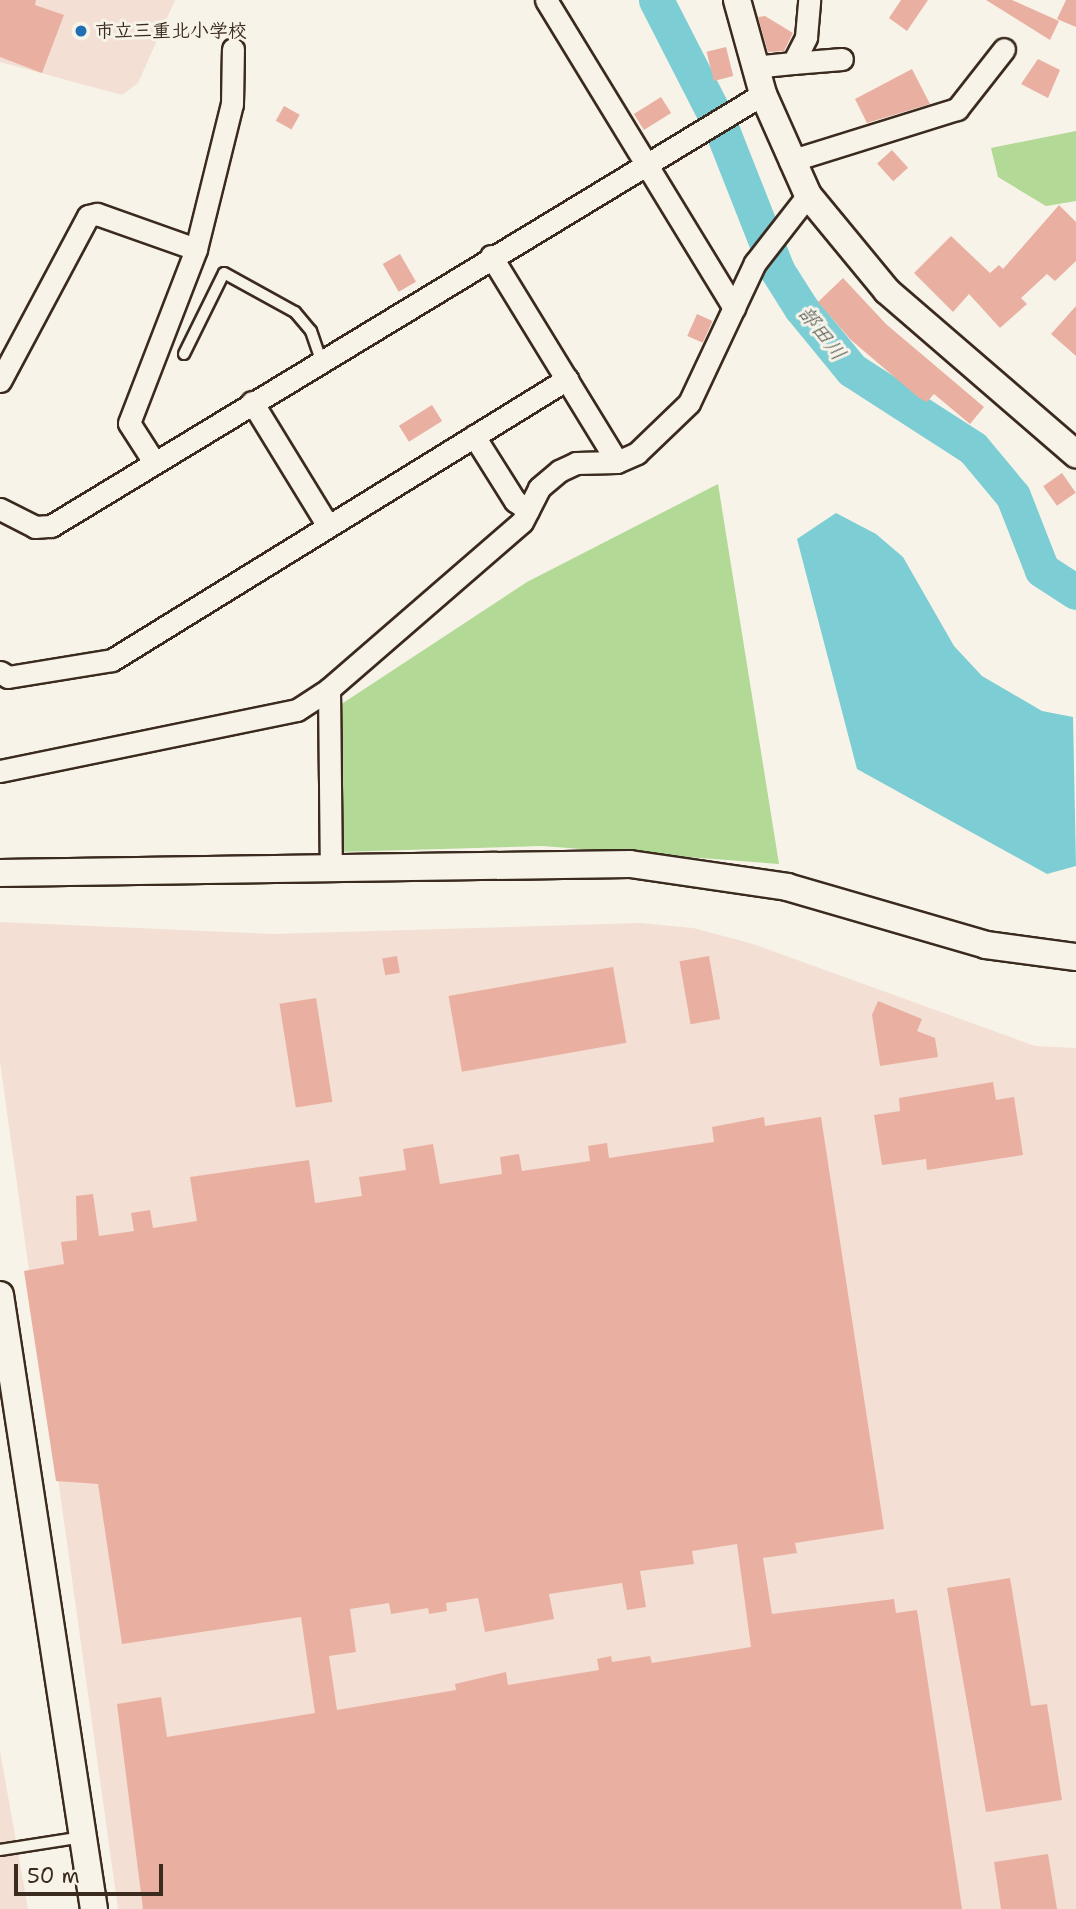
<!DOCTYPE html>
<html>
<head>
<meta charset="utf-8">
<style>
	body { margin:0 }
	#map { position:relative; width:1076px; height:1909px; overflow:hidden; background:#f7f3e8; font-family:"Shantell Sans","Klee One",sans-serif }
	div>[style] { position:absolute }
	.built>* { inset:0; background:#f3dfd3 }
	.green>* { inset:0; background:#b2d995 }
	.water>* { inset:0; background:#7ccdd4 }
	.river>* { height:35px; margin:-17.5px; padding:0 17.5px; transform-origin:17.5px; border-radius:17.5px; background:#7ccdd4 }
	.building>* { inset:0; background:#e9b0a2; transform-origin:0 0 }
	.roads { filter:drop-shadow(2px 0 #3b2a1e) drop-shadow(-2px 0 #3b2a1e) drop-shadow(0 2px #3b2a1e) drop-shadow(0 -2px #3b2a1e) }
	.service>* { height:10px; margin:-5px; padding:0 5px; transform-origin:5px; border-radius:5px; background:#f7f3e8 }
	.minor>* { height:21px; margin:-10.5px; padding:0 10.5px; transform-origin:10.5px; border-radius:10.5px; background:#f7f3e8 }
	.tertiary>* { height:26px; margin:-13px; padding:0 13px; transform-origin:13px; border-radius:13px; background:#f7f3e8 }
	.dots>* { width:19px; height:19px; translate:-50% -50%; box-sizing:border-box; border:4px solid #f7f3e8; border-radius:50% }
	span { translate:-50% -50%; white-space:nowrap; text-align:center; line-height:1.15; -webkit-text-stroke:6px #f7f3e8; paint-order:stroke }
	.poi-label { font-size:19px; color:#3b2a1e; font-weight:700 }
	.left { translate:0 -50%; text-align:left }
	.water-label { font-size:21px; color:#4b534c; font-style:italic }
	.scale { position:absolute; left:14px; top:1864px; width:149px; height:32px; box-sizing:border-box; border:4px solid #3b2a1e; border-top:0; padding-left:9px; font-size:21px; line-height:24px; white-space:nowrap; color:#3b2a1e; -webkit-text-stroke:5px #f7f3e8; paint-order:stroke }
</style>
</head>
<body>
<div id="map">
	<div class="built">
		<div style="clip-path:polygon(0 0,175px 0,138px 83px,122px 95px,0 62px)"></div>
		<div style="clip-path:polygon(0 922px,272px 934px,640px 923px,693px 928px,753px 944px,1035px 1046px,1076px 1048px,1076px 1909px,118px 1909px,0 1062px)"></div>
		<div style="clip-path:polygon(0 1751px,28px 1909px,0 1909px)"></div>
	</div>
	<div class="green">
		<div style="clip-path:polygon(1076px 131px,1076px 201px,1046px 206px,998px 177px,991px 148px)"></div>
		<div style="clip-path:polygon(718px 484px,779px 864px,542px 846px,337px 852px,340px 705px,527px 582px)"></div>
	</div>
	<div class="water">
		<div style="clip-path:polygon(836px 513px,876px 534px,903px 557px,954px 646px,982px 676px,1042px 711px,1073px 717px,1076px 866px,1047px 874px,857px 769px,797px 539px)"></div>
	</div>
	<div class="river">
		<div style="left:656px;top:0;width:140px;rotate:62.9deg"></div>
		<div style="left:720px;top:125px;width:156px;rotate:68.5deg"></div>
		<div style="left:777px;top:270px;width:45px;rotate:57.7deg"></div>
		<div style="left:801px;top:308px;width:80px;rotate:50.6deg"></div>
		<div style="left:852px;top:370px;width:144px;rotate:32.8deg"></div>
		<div style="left:973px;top:448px;width:62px;rotate:50.2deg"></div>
		<div style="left:1013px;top:496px;width:79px;rotate:68.6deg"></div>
		<div style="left:1042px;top:570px;width:40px;rotate:32.9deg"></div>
	</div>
	<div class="building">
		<div style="clip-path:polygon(0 0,36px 0,35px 5px,64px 15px,42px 73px,0 57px)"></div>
		<div style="clip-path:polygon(901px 0,928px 0,907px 31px,889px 18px)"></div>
		<div style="clip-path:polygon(986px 0,1012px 0,1059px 21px,1050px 40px)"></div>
		<div style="clip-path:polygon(1066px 0,1076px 0,1076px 27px,1057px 19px)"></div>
		<div style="clip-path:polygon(765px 16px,793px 33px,784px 51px,768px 52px,758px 17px)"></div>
		<div style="left:726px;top:47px;width:30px;height:20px;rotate:76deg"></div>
		<div style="clip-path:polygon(1038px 59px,1060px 70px,1048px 98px,1021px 84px)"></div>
		<div style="clip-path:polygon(912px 69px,930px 104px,867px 123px,855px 99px)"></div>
		<div style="left:661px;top:97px;width:19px;height:32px;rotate:58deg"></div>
		<div style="left:284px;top:106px;width:18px;height:17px;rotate:29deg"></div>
		<div style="left:892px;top:150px;width:24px;height:20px;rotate:48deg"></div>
		<div style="clip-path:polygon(1059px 205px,1076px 222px,1076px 261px,1055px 281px,1047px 274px,1021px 298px,1027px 304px,1000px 328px,969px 294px,953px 312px,914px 273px,951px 236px,990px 273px,999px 265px,1003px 269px)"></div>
		<div style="left:400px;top:254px;width:32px;height:20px;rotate:60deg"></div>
		<div style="clip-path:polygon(843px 278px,886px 324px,984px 407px,970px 424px,934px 394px,927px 402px,919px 398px,851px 340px,818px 302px)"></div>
		<div style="clip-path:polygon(1076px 306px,1076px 356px,1051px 334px)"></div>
		<div style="left:697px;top:314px;width:17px;height:24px;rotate:24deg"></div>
		<div style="left:432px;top:405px;width:19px;height:39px;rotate:58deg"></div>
		<div style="left:1062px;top:473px;width:24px;height:23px;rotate:55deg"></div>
		<div style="left:397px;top:956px;width:17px;height:15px;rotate:80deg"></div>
		<div style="left:709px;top:956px;width:64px;height:30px;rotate:80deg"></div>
		<div style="left:613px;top:967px;width:77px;height:167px;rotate:80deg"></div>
		<div style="left:316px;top:998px;width:105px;height:37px;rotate:81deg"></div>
		<div style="clip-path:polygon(878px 1001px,922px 1019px,917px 1031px,935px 1038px,938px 1057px,880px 1066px,872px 1015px)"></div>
		<div style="clip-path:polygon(993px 1082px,996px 1100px,1014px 1097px,1023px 1155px,927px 1170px,926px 1159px,882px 1165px,874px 1115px,900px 1111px,899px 1098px)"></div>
		<div style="clip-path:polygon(evenodd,764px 1117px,765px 1126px,821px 1117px,884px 1529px,795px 1543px,797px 1553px,763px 1558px,772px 1614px,894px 1599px,896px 1613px,917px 1610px,962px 1909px,143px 1909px,117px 1704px,161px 1697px,167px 1737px,315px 1713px,301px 1617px,122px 1644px,98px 1484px,56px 1481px,24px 1271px,64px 1264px,61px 1242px,77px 1240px,76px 1196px,93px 1194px,99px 1236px,134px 1231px,131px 1213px,150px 1210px,153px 1228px,197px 1221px,190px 1177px,309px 1160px,315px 1203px,362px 1196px,359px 1177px,406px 1170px,403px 1149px,433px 1144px,440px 1184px,502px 1174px,500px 1157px,519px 1154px,522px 1171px,590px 1161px,588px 1146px,607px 1143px,609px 1158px,714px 1142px,712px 1127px,764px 1117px,737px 1544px,751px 1647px,652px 1663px,650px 1656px,612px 1662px,611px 1656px,597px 1659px,599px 1670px,508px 1685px,506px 1672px,455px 1684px,456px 1690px,337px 1710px,329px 1656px,356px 1652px,350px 1609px,389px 1603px,391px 1614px,428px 1608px,429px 1614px,447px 1611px,446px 1603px,478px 1598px,485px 1632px,554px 1619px,549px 1594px,622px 1583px,627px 1610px,646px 1607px,640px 1571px,694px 1564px,692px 1551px,737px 1544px)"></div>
		<div style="clip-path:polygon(1010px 1578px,1031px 1706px,1047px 1704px,1062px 1800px,986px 1812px,947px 1588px)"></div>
		<div style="clip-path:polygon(1048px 1854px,1057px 1909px,1001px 1909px,994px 1862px)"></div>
	</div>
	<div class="roads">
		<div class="service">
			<div style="left:184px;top:354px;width:90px;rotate:-63.7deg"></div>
			<div style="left:224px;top:273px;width:81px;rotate:28.8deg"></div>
			<div style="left:295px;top:312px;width:25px;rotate:50deg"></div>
			<div style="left:311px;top:331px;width:31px;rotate:71deg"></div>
			<div style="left:0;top:1850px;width:84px;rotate:-8.9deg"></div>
		</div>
		<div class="minor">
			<div style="left:546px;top:0;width:361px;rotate:58.6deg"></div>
			<div style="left:793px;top:63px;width:49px;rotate:-4.7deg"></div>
			<div style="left:753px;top:67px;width:40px;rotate:-5.7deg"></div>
			<div style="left:793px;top:63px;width:29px;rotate:-63deg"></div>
			<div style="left:806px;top:37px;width:37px;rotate:-85deg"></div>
			<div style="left:790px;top:161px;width:175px;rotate:-17.3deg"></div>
			<div style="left:957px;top:109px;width:76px;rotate:-51.9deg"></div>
			<div style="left:491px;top:256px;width:241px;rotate:58.5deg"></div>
			<div style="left:0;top:381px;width:187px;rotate:-61.9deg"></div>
			<div style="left:88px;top:216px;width:9px;rotate:-13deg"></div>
			<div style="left:97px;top:214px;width:105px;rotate:19.5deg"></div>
			<div style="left:252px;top:402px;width:145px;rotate:58.5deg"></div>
			<div style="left:474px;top:436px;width:77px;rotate:57.8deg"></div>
			<div style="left:515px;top:501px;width:16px;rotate:35deg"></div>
			<div style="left:154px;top:462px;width:46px;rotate:-122.7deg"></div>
			<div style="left:129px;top:423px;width:186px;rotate:-68.9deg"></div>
			<div style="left:196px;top:249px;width:149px;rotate:-76.1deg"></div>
			<div style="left:232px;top:104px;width:55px;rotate:-89deg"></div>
			<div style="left:0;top:509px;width:39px;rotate:27deg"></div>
			<div style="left:35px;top:527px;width:16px;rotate:-4deg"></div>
			<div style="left:51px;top:526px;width:833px;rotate:-31.25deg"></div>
			<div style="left:0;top:672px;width:9px;rotate:32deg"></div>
			<div style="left:8px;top:677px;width:105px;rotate:-9.3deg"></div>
			<div style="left:112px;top:660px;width:535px;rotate:-31.7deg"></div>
			<div style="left:329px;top:689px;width:179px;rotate:89.4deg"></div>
			<div style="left:0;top:771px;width:303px;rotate:-11.6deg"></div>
			<div style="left:297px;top:710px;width:38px;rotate:-33deg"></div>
			<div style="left:329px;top:689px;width:255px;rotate:-40.9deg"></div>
			<div style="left:522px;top:522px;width:38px;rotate:-63deg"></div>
			<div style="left:539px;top:488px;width:26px;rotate:-40deg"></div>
			<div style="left:559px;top:471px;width:19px;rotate:-25deg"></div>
			<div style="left:576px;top:463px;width:41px;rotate:-1.4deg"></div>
			<div style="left:617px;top:462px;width:22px;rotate:-24deg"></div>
			<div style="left:637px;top:453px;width:72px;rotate:-43.9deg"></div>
			<div style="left:689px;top:403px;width:155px;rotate:-64.8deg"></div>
			<div style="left:755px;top:263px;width:86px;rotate:-52.1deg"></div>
		</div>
		<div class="tertiary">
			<div style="left:737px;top:0;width:98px;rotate:74.5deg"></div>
			<div style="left:763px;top:94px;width:111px;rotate:66deg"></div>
			<div style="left:808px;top:195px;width:124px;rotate:50.5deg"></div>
			<div style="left:887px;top:291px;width:250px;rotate:40.8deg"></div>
			<div style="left:0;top:873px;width:630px;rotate:-0.82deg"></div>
			<div style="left:630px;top:864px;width:159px;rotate:8.3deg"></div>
			<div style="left:787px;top:887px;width:207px;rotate:16.2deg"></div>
			<div style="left:986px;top:945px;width:91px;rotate:7.6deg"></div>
			<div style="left:0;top:1295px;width:621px;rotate:81.3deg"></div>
		</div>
	</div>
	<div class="dots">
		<div style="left:81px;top:31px;background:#1f6fb2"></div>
	</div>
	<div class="poi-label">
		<span class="left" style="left:95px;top:31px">市立三重北小学校</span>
	</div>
	<div class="water-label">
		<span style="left:822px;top:333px;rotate:52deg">部田川</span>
	</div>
	<div class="scale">50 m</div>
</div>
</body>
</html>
